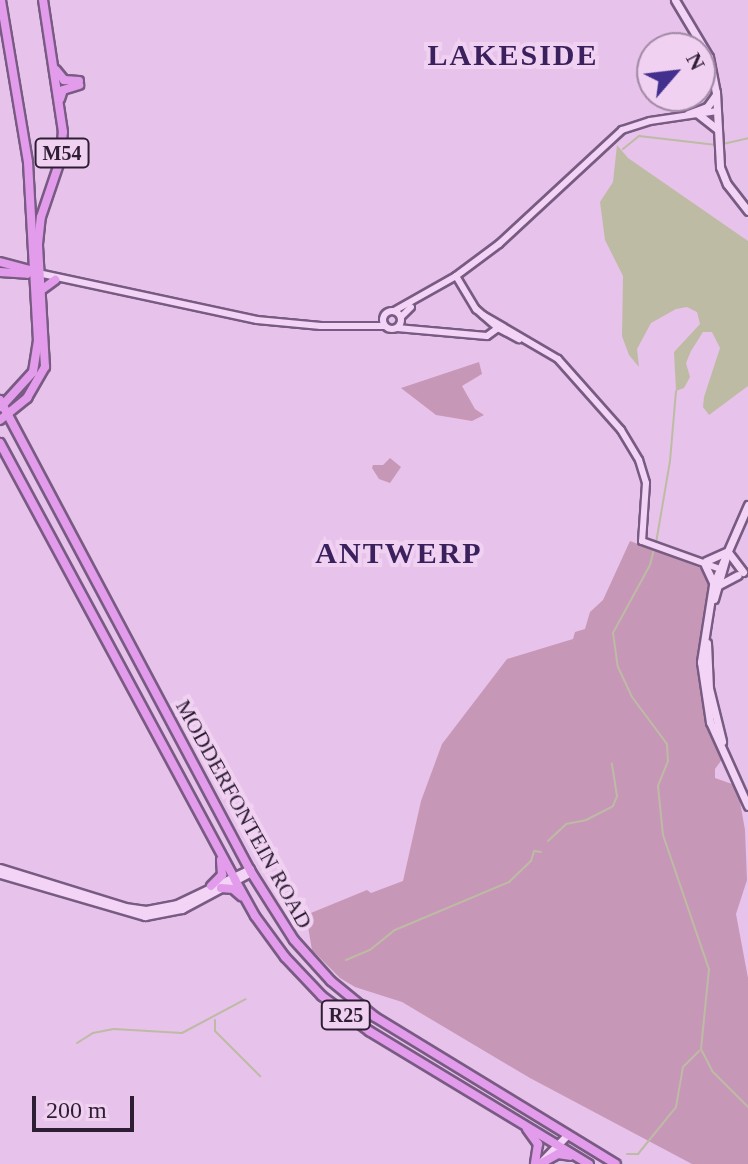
<!DOCTYPE html>
<html>
<head>
<meta charset="utf-8">
<style>
	body { margin:0 }
	#map { position:relative; width:748px; height:1164px; overflow:hidden; background:#e7c2ea; font-family:"Times New Roman",serif }
	div>[style] { position:absolute }
	.green>* { inset:0; background:#c797b7 }
	.water>* { inset:0; background:#bdbba4 }
	.stream>* { height:2px; margin:-1px; padding:0 1px; transform-origin:1px; border-radius:1px; background:#bdbba4 }
	.roads { filter:drop-shadow(2px 0 #785b82) drop-shadow(-2px 0 #785b82) drop-shadow(0 2px #785b82) drop-shadow(0 -2px #785b82) }
	.tertiary>* { height:6px; margin:-3px; padding:0 3px; transform-origin:3px; border-radius:3px; background:#f3d4f6 }
	.tertiary>.ring { margin:-3px; padding:0; box-sizing:content-box; background:none; border:6px solid #f3d4f6; border-radius:50% }
	.secondary>* { height:7px; margin:-3.5px; padding:0 3.5px; transform-origin:3.5px; border-radius:3.5px; background:#f3d4f6 }
	.primary>* { height:8px; margin:-4px; padding:0 4px; transform-origin:4px; border-radius:4px; background:#e39ceb }
	span { translate:-50% -50%; white-space:nowrap; text-align:center; line-height:1.15; -webkit-text-stroke:8px #f0d1f2; paint-order:stroke }
	.shield-label span { padding:2px 6px; background:#f0d1f2; border:2px solid; border-radius:6px; -webkit-text-stroke-width:0 }
	.shield-label { font-size:20px; color:#2d1e33; font-weight:700 }
	.street-label { font-size:22px; color:#2d1e33 }
	.district-label { font-size:30px; color:#3a205c; font-weight:700; letter-spacing:2px }
	.north { position:absolute; left:636px; top:32px; width:80px; height:80px; box-sizing:border-box; background:#f0d1f2; border:2px solid #a289a6; border-radius:50%; rotate:62deg; font-size:22px; font-weight:700; line-height:32px; text-align:center; color:#2d1e33 }
	.north::after { content:''; display:block; margin:auto; width:28px; height:36px; background:#432f8d; clip-path:polygon(50% 0,100% 100%,50% 72%,0 100%) }
	.scale { position:absolute; left:32px; top:1096px; width:102px; height:36px; box-sizing:border-box; border:4px solid #2d1e33; border-top:0; padding-left:10px; font-size:24px; line-height:28px; white-space:nowrap; color:#2d1e33; -webkit-text-stroke:6px #f0d1f2; paint-order:stroke }
</style>
</head>
<body>
<div id="map">
	<div class="green">
		<div style="clip-path:polygon(479px 362px,482px 374px,462px 386px,475px 409px,484px 415px,472px 421px,436px 415px,401px 388px)"></div>
		<div style="clip-path:polygon(390px 458px,401px 467px,390px 483px,379px 479px,372px 468px,373px 465px,383px 465px)"></div>
		<div style="clip-path:polygon(630px 541px,703px 569px,711px 581px,699px 645px,700px 687px,713px 737px,723px 758px,715px 769px,715px 778px,732px 784px,739px 796px,745px 830px,747px 880px,736px 914px,748px 978px,748px 1164px,692px 1164px,530px 1078px,402px 1002px,355px 987px,340px 978px,312px 950px,306px 915px,367px 890px,371px 893px,403px 881px,421px 801px,442px 744px,507px 659px,573px 639px,575px 632px,585px 629px,590px 612px,603px 600px)"></div>
	</div>
	<div class="water">
		<div style="clip-path:polygon(617px 145px,628px 158px,748px 241px,748px 386px,709px 415px,703px 407px,704px 397px,720px 348px,712px 332px,703px 332px,691px 351px,686px 363px,690px 377px,684px 388px,676px 391px,674px 352px,700px 324px,697px 312px,687px 307px,676px 309px,651px 323px,637px 349px,639px 367px,629px 355px,622px 336px,623px 276px,605px 240px,600px 202px,613px 182px)"></div>
	</div>
	<div class="stream">
		<div style="left:723px;top:144px;width:26px;rotate:-13deg"></div>
		<div style="left:623px;top:149px;width:21px;rotate:-39deg"></div>
		<div style="left:639px;top:136px;width:78px;rotate:6.7deg"></div>
		<div style="left:656px;top:543px;width:83px;rotate:-80.3deg"></div>
		<div style="left:670px;top:461px;width:70px;rotate:-85.1deg"></div>
		<div style="left:654px;top:549px;width:16px;rotate:104deg"></div>
		<div style="left:650px;top:565px;width:77px;rotate:118.6deg"></div>
		<div style="left:613px;top:633px;width:34px;rotate:82deg"></div>
		<div style="left:618px;top:667px;width:33px;rotate:65deg"></div>
		<div style="left:632px;top:697px;width:59px;rotate:53.3deg"></div>
		<div style="left:667px;top:744px;width:17px;rotate:87deg"></div>
		<div style="left:668px;top:761px;width:27px;rotate:112deg"></div>
		<div style="left:658px;top:786px;width:49px;rotate:84.2deg"></div>
		<div style="left:663px;top:835px;width:142px;rotate:71.1deg"></div>
		<div style="left:709px;top:969px;width:80px;rotate:95.7deg"></div>
		<div style="left:701px;top:1049px;width:25px;rotate:63deg"></div>
		<div style="left:712px;top:1071px;width:51px;rotate:45deg"></div>
		<div style="left:548px;top:841px;width:25px;rotate:-43deg"></div>
		<div style="left:566px;top:824px;width:20px;rotate:-11deg"></div>
		<div style="left:586px;top:820px;width:30px;rotate:-27deg"></div>
		<div style="left:613px;top:806px;width:11px;rotate:-68deg"></div>
		<div style="left:617px;top:796px;width:33px;rotate:-99deg"></div>
		<div style="left:346px;top:960px;width:26px;rotate:-23deg"></div>
		<div style="left:370px;top:950px;width:32px;rotate:-39deg"></div>
		<div style="left:395px;top:930px;width:124px;rotate:-22.8deg"></div>
		<div style="left:509px;top:882px;width:30px;rotate:-44deg"></div>
		<div style="left:531px;top:861px;width:10px;rotate:-73deg"></div>
		<div style="left:534px;top:851px;width:7px;rotate:8deg"></div>
		<div style="left:215px;top:1020px;width:11px;rotate:90deg"></div>
		<div style="left:215px;top:1031px;width:64px;rotate:45deg"></div>
		<div style="left:77px;top:1043px;width:19px;rotate:-32deg"></div>
		<div style="left:93px;top:1033px;width:21px;rotate:-11deg"></div>
		<div style="left:114px;top:1029px;width:68px;rotate:3.4deg"></div>
		<div style="left:182px;top:1033px;width:72px;rotate:-28deg"></div>
		<div style="left:627px;top:1154px;width:11px"></div>
		<div style="left:638px;top:1154px;width:60px;rotate:-51deg"></div>
		<div style="left:676px;top:1107px;width:41px;rotate:-80.1deg"></div>
		<div style="left:683px;top:1067px;width:23px;rotate:-45deg"></div>
	</div>
	<div class="roads">
		<div class="tertiary">
			<div style="left:38px;top:273px;width:224px;rotate:12.1deg"></div>
			<div style="left:257px;top:320px;width:64px;rotate:5.4deg"></div>
			<div style="left:321px;top:326px;width:63px"></div>
			<div style="left:456px;top:276px;width:39px;rotate:59deg"></div>
			<div style="left:476px;top:309px;width:29px;rotate:41deg"></div>
			<div style="left:498px;top:328px;width:24px;rotate:28deg"></div>
			<div class="ring" style="left:383px;top:311px;width:12px;height:12px"></div>
			<div style="left:394px;top:311px;width:71px;rotate:-29.4deg"></div>
			<div style="left:456px;top:276px;width:54px;rotate:-36.7deg"></div>
			<div style="left:499px;top:244px;width:168px;rotate:-42.8deg"></div>
			<div style="left:622px;top:130px;width:29px;rotate:-18deg"></div>
			<div style="left:650px;top:121px;width:68px;rotate:-8.5deg"></div>
			<div style="left:483px;top:315px;width:87px;rotate:30.4deg"></div>
			<div style="left:558px;top:359px;width:95px;rotate:48.4deg"></div>
			<div style="left:621px;top:430px;width:35px;rotate:59deg"></div>
			<div style="left:639px;top:460px;width:24px;rotate:73deg"></div>
			<div style="left:646px;top:483px;width:58px;rotate:93.9deg"></div>
			<div style="left:642px;top:541px;width:86px;rotate:19.7deg"></div>
			<div style="left:401px;top:317px;width:14px;rotate:-45deg"></div>
			<div style="left:397px;top:328px;width:90px;rotate:5.1deg"></div>
			<div style="left:487px;top:336px;width:14px;rotate:-36deg"></div>
		</div>
		<div class="secondary">
			<div style="left:675px;top:0;width:66px;rotate:59.2deg"></div>
			<div style="left:709px;top:57px;width:36px;rotate:79deg"></div>
			<div style="left:716px;top:92px;width:75px;rotate:86.9deg"></div>
			<div style="left:720px;top:167px;width:18px;rotate:68deg"></div>
			<div style="left:727px;top:184px;width:34px;rotate:52deg"></div>
			<div style="left:688px;top:114px;width:20px;rotate:-20deg"></div>
			<div style="left:707px;top:107px;width:14px;rotate:-54deg"></div>
			<div style="left:698px;top:114px;width:23px;rotate:38deg"></div>
			<div style="left:748px;top:505px;width:87px;rotate:113.6deg"></div>
			<div style="left:713px;top:585px;width:78px;rotate:98.9deg"></div>
			<div style="left:701px;top:662px;width:61px;rotate:81.5deg"></div>
			<div style="left:710px;top:722px;width:92px;rotate:65.7deg"></div>
			<div style="left:728px;top:552px;width:25px;rotate:53deg"></div>
			<div style="left:706px;top:561px;width:22px;rotate:-24deg"></div>
			<div style="left:705px;top:565px;width:19px;rotate:65deg"></div>
			<div style="left:719px;top:585px;width:21px;rotate:-28deg"></div>
			<div style="left:714px;top:599px;width:44px;rotate:-74.1deg"></div>
			<div style="left:707px;top:643px;width:45px;rotate:87.5deg"></div>
			<div style="left:709px;top:688px;width:55px;rotate:76.2deg"></div>
			<div style="left:0;top:868px;width:131px;rotate:17.3deg"></div>
			<div style="left:125px;top:907px;width:21px;rotate:8deg"></div>
			<div style="left:146px;top:910px;width:32px;rotate:-11deg"></div>
			<div style="left:177px;top:904px;width:81px;rotate:-25.6deg"></div>
			<div style="left:0;top:874px;width:151px;rotate:16.2deg"></div>
			<div style="left:145px;top:916px;width:38px;rotate:-11deg"></div>
			<div style="left:182px;top:909px;width:78px;rotate:-28.2deg"></div>
			<div style="left:541px;top:1162px;width:37px;rotate:-46deg"></div>
		</div>
		<div class="primary">
			<div style="left:56px;top:70px;width:13px;rotate:51deg"></div>
			<div style="left:64px;top:80px;width:15px;rotate:4deg"></div>
			<div style="left:60px;top:99px;width:9px;rotate:-72deg"></div>
			<div style="left:63px;top:90px;width:17px;rotate:-17deg"></div>
			<div style="left:0;top:262px;width:35px;rotate:15deg"></div>
			<div style="left:0;top:272px;width:27px;rotate:4deg"></div>
			<div style="left:40px;top:291px;width:19px;rotate:-36deg"></div>
			<div style="left:0;top:400px;width:535px;rotate:62deg"></div>
			<div style="left:251px;top:872px;width:80px;rotate:57.7deg"></div>
			<div style="left:294px;top:940px;width:55px;rotate:47.9deg"></div>
			<div style="left:331px;top:981px;width:57px;rotate:39.3deg"></div>
			<div style="left:375px;top:1017px;width:282px;rotate:31.4deg"></div>
			<div style="left:1px;top:407px;width:47px;rotate:-47.6deg"></div>
			<div style="left:33px;top:372px;width:31px;rotate:-81deg"></div>
			<div style="left:38px;top:341px;width:179px;rotate:-93.2deg"></div>
			<div style="left:28px;top:162px;width:164px;rotate:-99.5deg"></div>
			<div style="left:0;top:420px;width:35px;rotate:-39deg"></div>
			<div style="left:27px;top:398px;width:36px;rotate:-60deg"></div>
			<div style="left:45px;top:367px;width:123px;rotate:-93.3deg"></div>
			<div style="left:38px;top:244px;width:27px;rotate:-84deg"></div>
			<div style="left:41px;top:217px;width:62px;rotate:-71.3deg"></div>
			<div style="left:61px;top:158px;width:26px;rotate:-86deg"></div>
			<div style="left:63px;top:132px;width:134px;rotate:-98.6deg"></div>
			<div style="left:0;top:443px;width:496px;rotate:61.7deg"></div>
			<div style="left:235px;top:880px;width:41px;rotate:60.9deg"></div>
			<div style="left:255px;top:916px;width:51px;rotate:53.8deg"></div>
			<div style="left:285px;top:957px;width:54px;rotate:46.5deg"></div>
			<div style="left:322px;top:996px;width:59px;rotate:36.7deg"></div>
			<div style="left:369px;top:1031px;width:257px;rotate:31.2deg"></div>
			<div style="left:211px;top:886px;width:16px;rotate:-45deg"></div>
			<div style="left:222px;top:875px;width:15px;rotate:-94deg"></div>
			<div style="left:221px;top:888px;width:12px;rotate:5deg"></div>
			<div style="left:233px;top:889px;width:11px;rotate:41deg"></div>
			<div style="left:527px;top:1129px;width:19px;rotate:54deg"></div>
			<div style="left:538px;top:1144px;width:20px;rotate:99deg"></div>
			<div style="left:540px;top:1164px;width:21px;rotate:-29deg"></div>
			<div style="left:558px;top:1154px;width:12px;rotate:9deg"></div>
		</div>
	</div>
	<div class="shield-label">
		<span style="left:62px;top:153px">M54</span>
		<span style="left:346px;top:1015px">R25</span>
	</div>
	<div class="street-label">
		<span style="left:244px;top:814px;rotate:61deg">MODDERFONTEIN ROAD</span>
	</div>
	<div class="district-label">
		<span style="left:513px;top:55px">LAKESIDE</span>
		<span style="left:399px;top:553px">ANTWERP</span>
	</div>
	<div class="north">N</div>
	<div class="scale">200 m</div>
</div>
</body>
</html>
